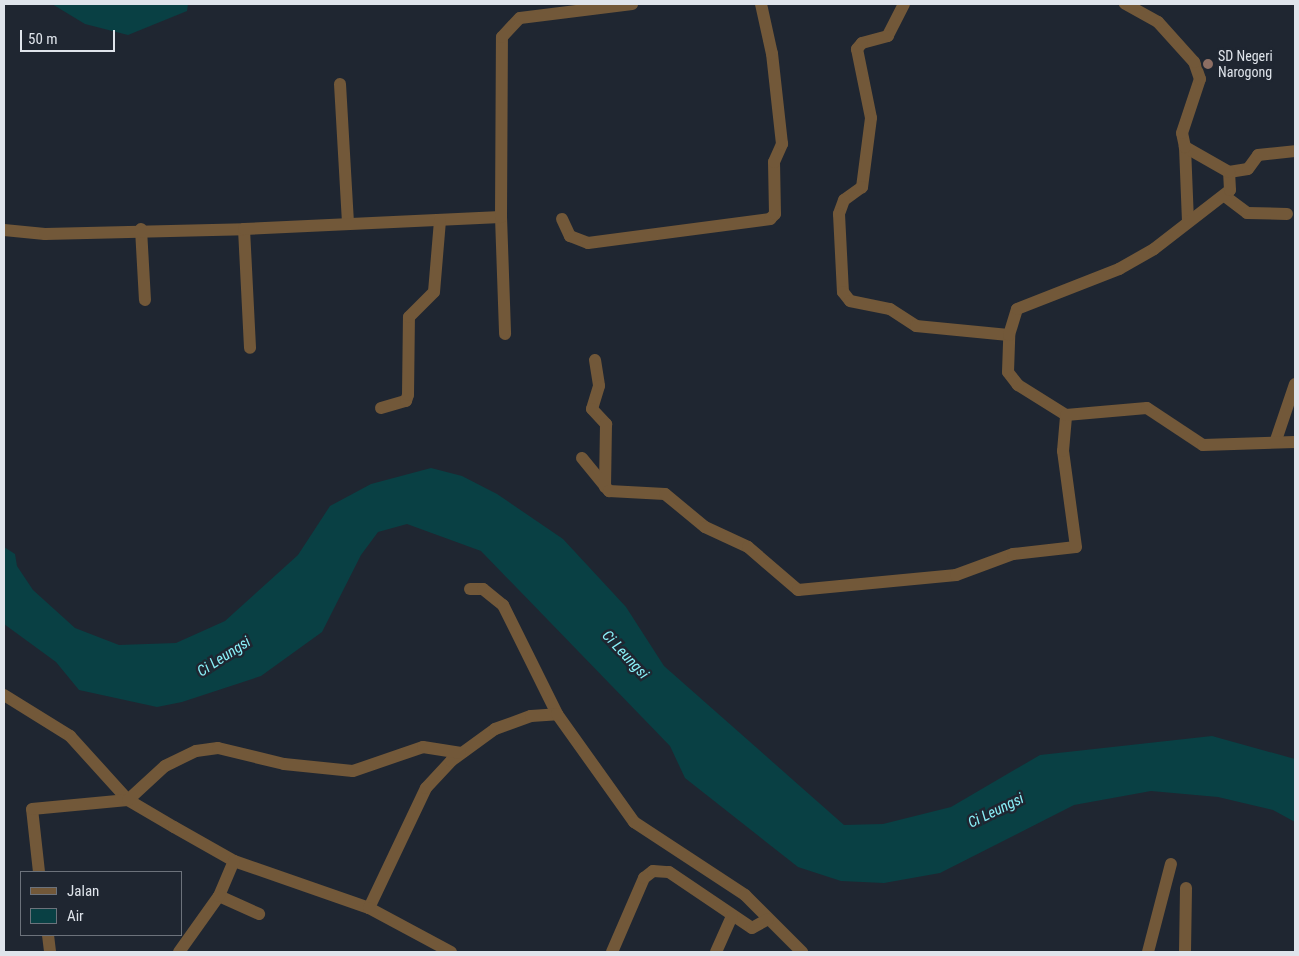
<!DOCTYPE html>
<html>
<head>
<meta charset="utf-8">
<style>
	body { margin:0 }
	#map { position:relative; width:1299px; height:956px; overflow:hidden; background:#1f2631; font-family:"Roboto Condensed",sans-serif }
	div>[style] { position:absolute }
	.water>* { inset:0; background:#094044 }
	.minor>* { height:12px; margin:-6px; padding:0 6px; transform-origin:6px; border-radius:6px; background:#725839 }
	.dots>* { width:14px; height:14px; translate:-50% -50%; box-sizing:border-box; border:2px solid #1f2631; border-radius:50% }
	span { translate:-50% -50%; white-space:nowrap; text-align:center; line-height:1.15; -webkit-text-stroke:5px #1f2631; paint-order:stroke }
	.poi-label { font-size:14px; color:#dfe4eb }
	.left { translate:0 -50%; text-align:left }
	.water-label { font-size:15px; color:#8af1f9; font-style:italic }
	.frame { position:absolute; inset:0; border:5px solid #dfe4eb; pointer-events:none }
	.legend { position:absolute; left:20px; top:871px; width:162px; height:65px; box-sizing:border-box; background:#1f2631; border:1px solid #6c727b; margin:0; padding:6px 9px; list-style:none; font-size:15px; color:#dfe4eb }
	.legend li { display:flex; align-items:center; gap:10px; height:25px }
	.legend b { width:25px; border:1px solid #6c727b }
	.scale { position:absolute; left:20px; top:30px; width:95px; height:22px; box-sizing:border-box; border:2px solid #dfe4eb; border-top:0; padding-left:6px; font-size:15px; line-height:18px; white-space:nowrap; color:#dfe4eb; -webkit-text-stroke:4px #1f2631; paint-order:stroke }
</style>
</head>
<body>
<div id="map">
	<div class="water">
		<div style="clip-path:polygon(52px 4px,188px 4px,187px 11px,128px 35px,85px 24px)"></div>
		<div style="clip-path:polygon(431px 468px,462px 476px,497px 494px,563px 539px,626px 607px,664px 666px,844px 825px,883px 824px,951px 807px,1040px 755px,1212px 736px,1295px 759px,1295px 822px,1273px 810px,1218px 797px,1151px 791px,1074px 805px,940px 873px,884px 883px,841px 881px,798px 867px,685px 778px,670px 746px,481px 551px,407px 524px,378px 532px,361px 555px,322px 632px,261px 676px,182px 702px,157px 707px,79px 690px,56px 662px,4px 624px,4px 547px,15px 554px,17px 566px,33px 590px,75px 628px,119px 645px,176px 643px,225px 621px,298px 555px,330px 506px,371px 484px)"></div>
	</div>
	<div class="minor">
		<div style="left:904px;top:4px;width:36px;rotate:117deg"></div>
		<div style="left:888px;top:36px;width:27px;rotate:165deg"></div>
		<div style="left:862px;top:43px;width:8px;rotate:130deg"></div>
		<div style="left:857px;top:49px;width:70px;rotate:78.5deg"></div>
		<div style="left:871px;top:118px;width:70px;rotate:97.4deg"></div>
		<div style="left:862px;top:187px;width:22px;rotate:144deg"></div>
		<div style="left:844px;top:200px;width:15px;rotate:110deg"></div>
		<div style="left:839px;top:214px;width:78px;rotate:87.1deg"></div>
		<div style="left:843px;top:292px;width:11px;rotate:52deg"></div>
		<div style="left:850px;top:301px;width:41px;rotate:11.3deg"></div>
		<div style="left:890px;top:309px;width:31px;rotate:33deg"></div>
		<div style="left:916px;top:326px;width:93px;rotate:5.5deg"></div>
		<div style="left:340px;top:84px;width:140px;rotate:86.7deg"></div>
		<div style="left:1185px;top:147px;width:74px;rotate:87.7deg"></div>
		<div style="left:1229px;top:172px;width:19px;rotate:-9deg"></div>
		<div style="left:1248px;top:169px;width:17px;rotate:-54deg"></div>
		<div style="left:1258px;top:155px;width:37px;rotate:-6deg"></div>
		<div style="left:1226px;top:197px;width:26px;rotate:37deg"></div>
		<div style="left:1247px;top:213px;width:40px;rotate:1.4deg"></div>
		<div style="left:501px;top:217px;width:117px;rotate:88deg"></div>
		<div style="left:562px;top:219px;width:19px;rotate:65deg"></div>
		<div style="left:570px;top:236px;width:19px;rotate:21deg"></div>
		<div style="left:588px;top:243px;width:184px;rotate:-7.5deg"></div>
		<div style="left:770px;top:219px;width:7px;rotate:-45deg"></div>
		<div style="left:775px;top:214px;width:52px;rotate:-91.1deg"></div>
		<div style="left:774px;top:162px;width:20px;rotate:-66deg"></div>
		<div style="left:782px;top:144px;width:91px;rotate:-96.3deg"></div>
		<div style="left:772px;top:54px;width:51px;rotate:-102.4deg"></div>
		<div style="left:141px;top:229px;width:71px;rotate:86.8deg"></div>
		<div style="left:244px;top:229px;width:119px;rotate:87.1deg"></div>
		<div style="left:4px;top:230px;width:41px;rotate:5.6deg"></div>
		<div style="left:45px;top:234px;width:199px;rotate:-1.4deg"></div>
		<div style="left:244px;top:229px;width:257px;rotate:-2.7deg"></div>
		<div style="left:501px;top:217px;width:180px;rotate:-89.7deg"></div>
		<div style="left:502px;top:37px;width:26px;rotate:-47deg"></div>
		<div style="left:520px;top:18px;width:113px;rotate:-7.1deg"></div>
		<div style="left:595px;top:360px;width:26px;rotate:81deg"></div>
		<div style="left:599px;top:386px;width:24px;rotate:107deg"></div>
		<div style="left:592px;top:409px;width:21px;rotate:47deg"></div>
		<div style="left:606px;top:424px;width:63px;rotate:90.9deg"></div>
		<div style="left:381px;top:408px;width:26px;rotate:-16deg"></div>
		<div style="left:406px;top:401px;width:6px;rotate:-72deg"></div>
		<div style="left:408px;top:395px;width:78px;rotate:-89.3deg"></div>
		<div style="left:409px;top:317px;width:35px;rotate:-45deg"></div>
		<div style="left:434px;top:292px;width:72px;rotate:-85.2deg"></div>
		<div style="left:1066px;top:415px;width:57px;rotate:-148deg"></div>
		<div style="left:1018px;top:385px;width:16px;rotate:-128deg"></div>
		<div style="left:1008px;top:372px;width:37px;rotate:-88deg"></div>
		<div style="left:1009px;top:335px;width:27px;rotate:-73deg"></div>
		<div style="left:1017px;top:309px;width:110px;rotate:-21.4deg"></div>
		<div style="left:1119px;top:269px;width:40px;rotate:-29.7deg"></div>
		<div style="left:1154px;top:249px;width:96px;rotate:-37.8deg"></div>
		<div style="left:1230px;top:190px;width:18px;rotate:-93deg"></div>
		<div style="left:1229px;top:172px;width:51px;rotate:-150.4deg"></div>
		<div style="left:1185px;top:147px;width:14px;rotate:-102deg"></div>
		<div style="left:1182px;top:133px;width:57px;rotate:-71.6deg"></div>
		<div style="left:1200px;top:79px;width:18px;rotate:-109deg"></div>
		<div style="left:1194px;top:62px;width:54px;rotate:-132deg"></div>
		<div style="left:1158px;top:22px;width:38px;rotate:-151deg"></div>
		<div style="left:1276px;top:440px;width:59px;rotate:-71.3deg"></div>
		<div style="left:582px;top:458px;width:43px;rotate:50.7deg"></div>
		<div style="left:609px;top:491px;width:56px;rotate:3.1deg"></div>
		<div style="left:665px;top:494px;width:52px;rotate:39.5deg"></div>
		<div style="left:705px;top:527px;width:47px;rotate:24.9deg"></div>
		<div style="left:748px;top:547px;width:66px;rotate:40.7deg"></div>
		<div style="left:798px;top:590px;width:159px;rotate:-5.4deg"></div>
		<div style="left:956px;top:575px;width:61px;rotate:-20.2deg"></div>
		<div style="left:1013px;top:554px;width:63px;rotate:-6.3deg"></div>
		<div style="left:1076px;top:547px;width:97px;rotate:-97.7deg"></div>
		<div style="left:1063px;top:451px;width:36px;rotate:-85deg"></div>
		<div style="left:1066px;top:415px;width:81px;rotate:-4.9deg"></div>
		<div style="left:1147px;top:408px;width:67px;rotate:33.5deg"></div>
		<div style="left:1203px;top:445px;width:92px;rotate:-1.9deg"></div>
		<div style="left:470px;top:589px;width:13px"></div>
		<div style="left:483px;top:589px;width:26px;rotate:39deg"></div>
		<div style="left:503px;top:605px;width:122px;rotate:63.6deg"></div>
		<div style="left:4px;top:695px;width:78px;rotate:31.8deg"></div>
		<div style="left:70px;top:736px;width:86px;rotate:47.8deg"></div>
		<div style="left:128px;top:800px;width:53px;rotate:30.4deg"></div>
		<div style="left:174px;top:827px;width:69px;rotate:29.5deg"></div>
		<div style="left:234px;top:861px;width:143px;rotate:19.2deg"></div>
		<div style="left:369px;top:908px;width:133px;rotate:-64.6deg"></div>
		<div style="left:426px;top:788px;width:37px;rotate:-47deg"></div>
		<div style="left:451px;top:761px;width:54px;rotate:-36deg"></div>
		<div style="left:495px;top:729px;width:38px;rotate:-20deg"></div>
		<div style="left:531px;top:716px;width:26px;rotate:-4deg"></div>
		<div style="left:557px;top:714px;width:133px;rotate:54.5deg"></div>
		<div style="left:634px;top:822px;width:133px;rotate:33.3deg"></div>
		<div style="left:745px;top:895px;width:81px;rotate:45deg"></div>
		<div style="left:39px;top:872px;width:63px;rotate:-96.3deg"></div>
		<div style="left:32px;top:809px;width:96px;rotate:-5.4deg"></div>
		<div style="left:128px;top:800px;width:50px;rotate:-42.6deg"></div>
		<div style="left:165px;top:766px;width:34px;rotate:-26deg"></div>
		<div style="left:196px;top:751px;width:22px;rotate:-8deg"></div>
		<div style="left:218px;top:748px;width:68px;rotate:13.6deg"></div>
		<div style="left:284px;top:764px;width:69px;rotate:5.8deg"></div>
		<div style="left:353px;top:771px;width:74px;rotate:-18.9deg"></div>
		<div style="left:423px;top:747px;width:37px;rotate:9deg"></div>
		<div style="left:219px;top:896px;width:44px;rotate:24.2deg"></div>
		<div style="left:369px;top:908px;width:93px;rotate:28.2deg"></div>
		<div style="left:48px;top:935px;width:17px;rotate:83deg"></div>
		<div style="left:179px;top:952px;width:69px;rotate:-54.5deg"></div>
		<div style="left:219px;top:896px;width:38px;rotate:-67deg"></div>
		<div style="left:612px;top:952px;width:81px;rotate:-66.6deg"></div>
		<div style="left:644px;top:878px;width:11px;rotate:-38deg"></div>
		<div style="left:653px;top:871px;width:16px;rotate:4deg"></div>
		<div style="left:669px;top:872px;width:100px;rotate:34deg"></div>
		<div style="left:752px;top:928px;width:18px;rotate:-29deg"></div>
		<div style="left:716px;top:952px;width:39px;rotate:-66deg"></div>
		<div style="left:1148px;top:952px;width:91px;rotate:-75.4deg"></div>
		<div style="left:1185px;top:952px;width:64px;rotate:-89.1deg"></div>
	</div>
	<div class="dots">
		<div style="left:1208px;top:64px;background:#8d6e63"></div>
	</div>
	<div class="poi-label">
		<span class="left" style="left:1218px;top:64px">SD Negeri<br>Narogong</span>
	</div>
	<div class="water-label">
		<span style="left:625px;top:655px;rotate:47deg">Ci Leungsi</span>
		<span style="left:224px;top:657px;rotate:-33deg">Ci Leungsi</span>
		<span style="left:996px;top:811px;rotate:-26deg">Ci Leungsi</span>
	</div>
	<div class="frame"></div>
	<ul class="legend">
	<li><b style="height:6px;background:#725839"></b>Jalan</li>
	<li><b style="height:14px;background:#094044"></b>Air</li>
	</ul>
	<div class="scale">50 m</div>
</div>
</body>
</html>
